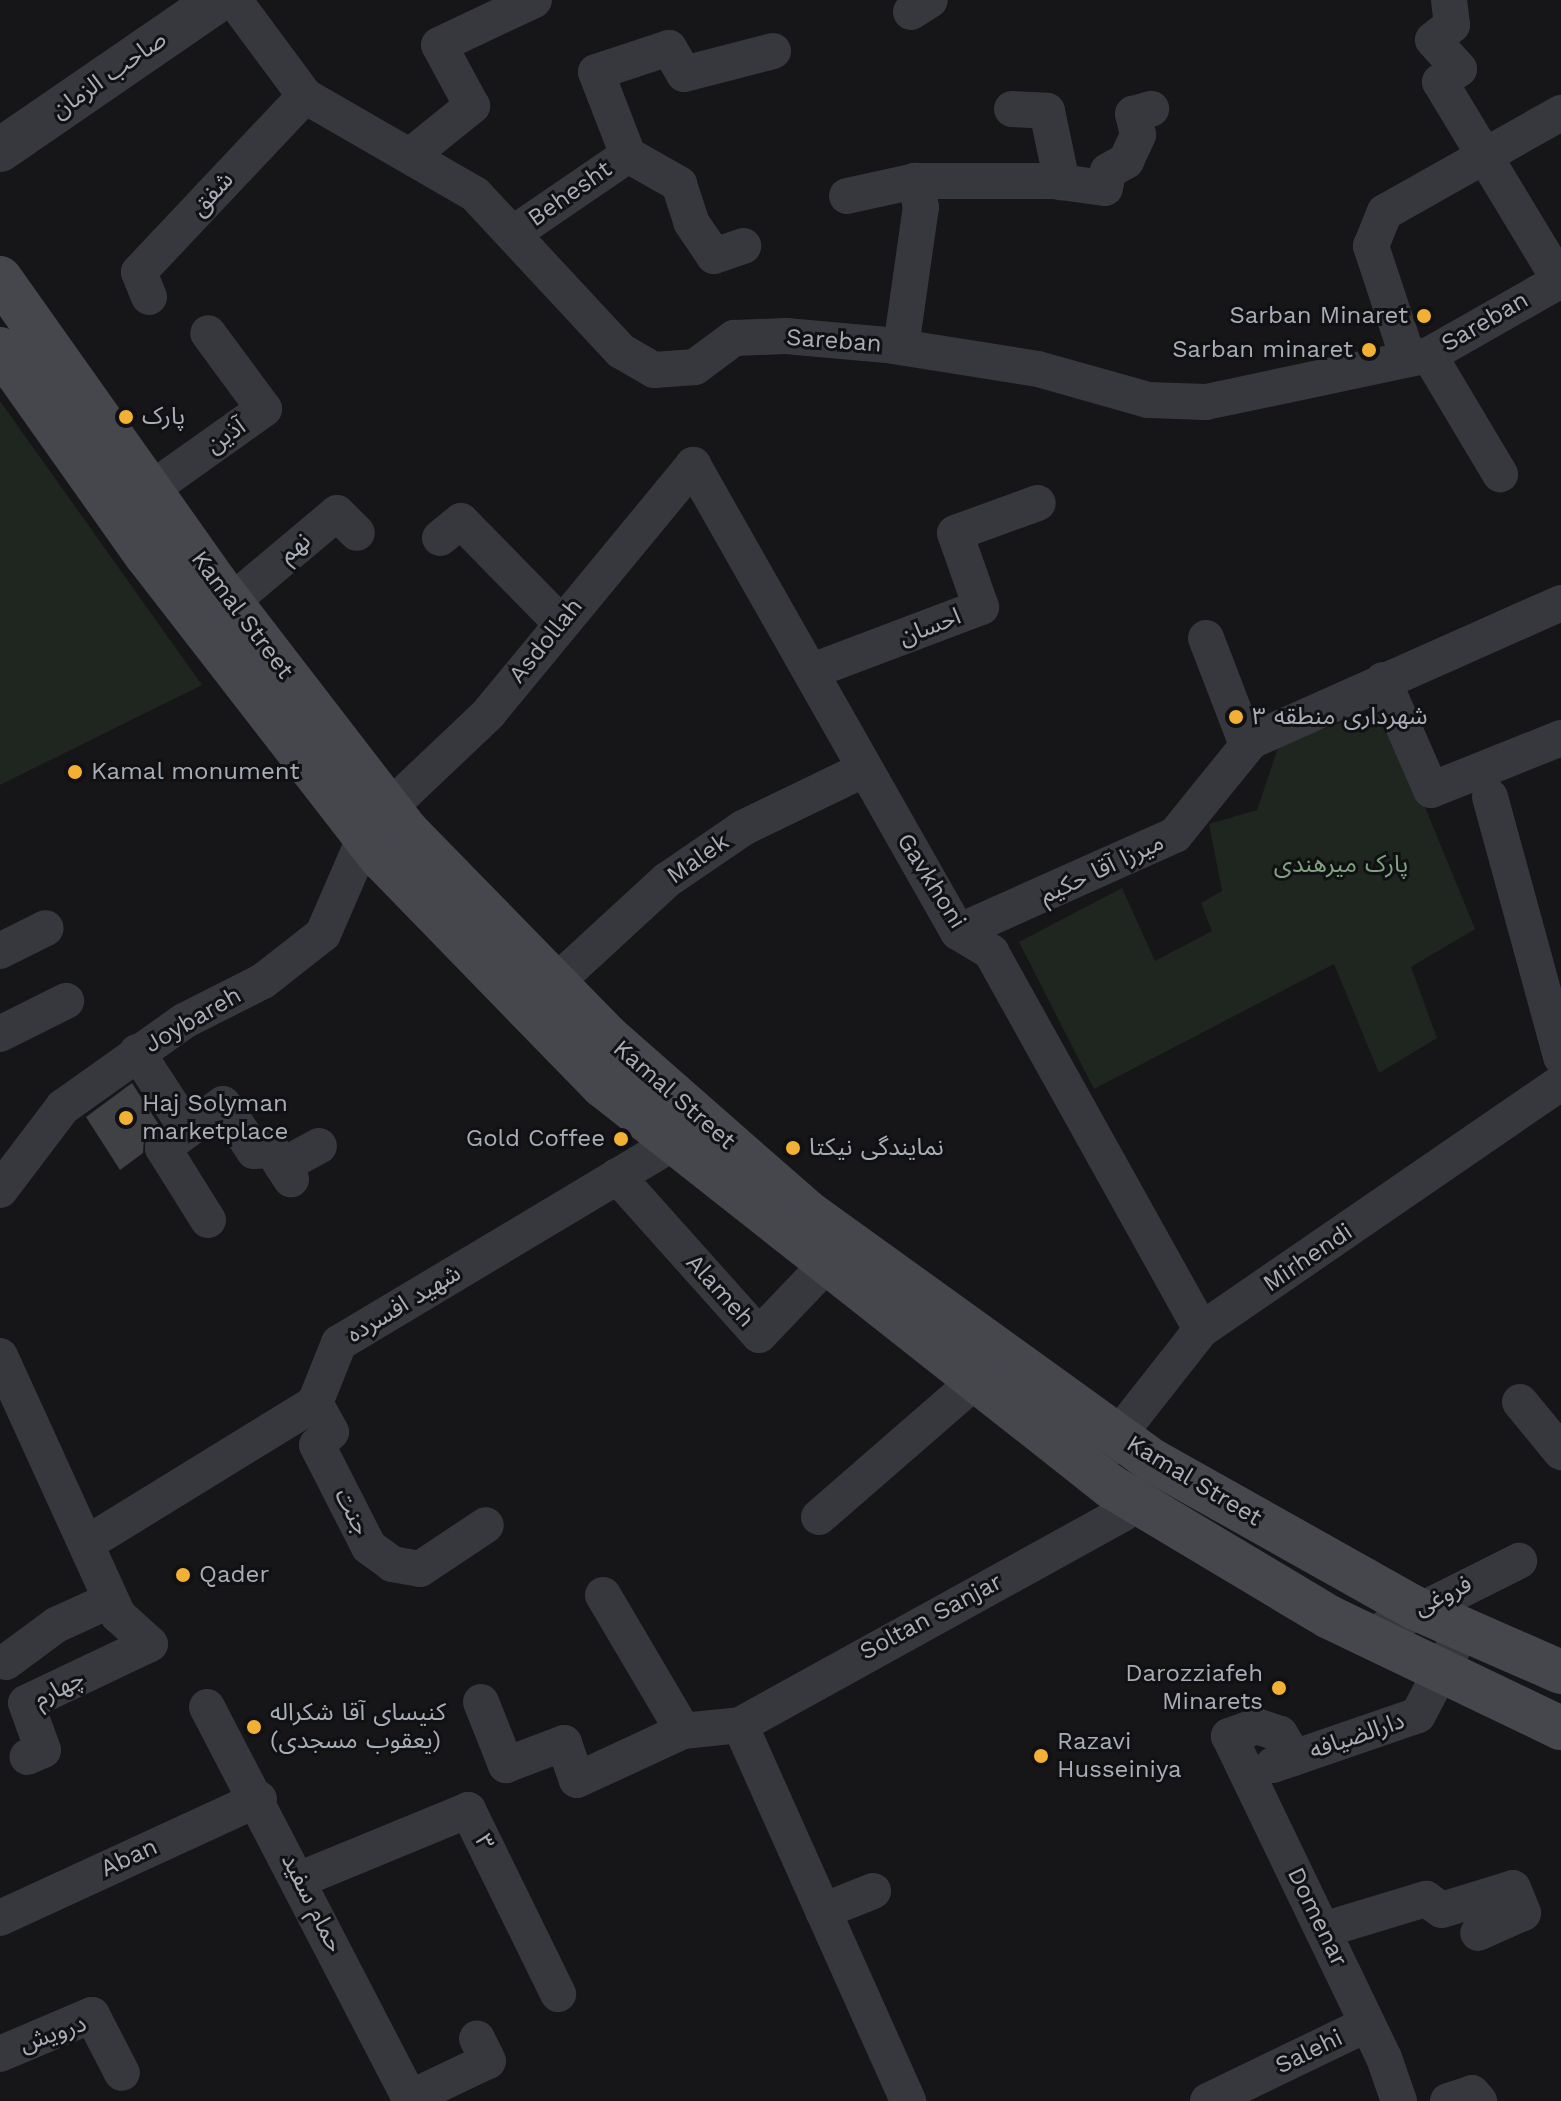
<!DOCTYPE html>
<html>
<head>
<meta charset="utf-8">
<style>
	body { margin:0 }
	#map { position:relative; width:1561px; height:2101px; overflow:hidden; background:#161618; font-family:"Work Sans","Noto Sans Arabic",sans-serif }
	div>[style] { position:absolute }
	.green>* { inset:0; background:#1e261f }
	.building>* { inset:0; background:#404145 }
	.minor>* { height:36px; margin:-18px; padding:0 18px; transform-origin:18px; border-radius:18px; background:#37383d }
	.tertiary>* { height:44px; margin:-22px; padding:0 22px; transform-origin:22px; border-radius:22px; background:#37383d }
	.secondary>* { height:44px; margin:-22px; padding:0 22px; transform-origin:22px; border-radius:22px; background:#45474d }
	.dots>* { width:22px; height:22px; translate:-50% -50%; box-sizing:border-box; border:4px solid #111113; border-radius:50% }
	span { translate:-50% -50%; white-space:nowrap; text-align:center; line-height:1.15; -webkit-text-stroke:6px #111113; paint-order:stroke }
	.street-label { font-size:24px; color:#a8adb8 }
	.poi-label { font-size:24px; color:#a8adb8 }
	.right { translate:-100% -50%; text-align:right }
	.left { translate:0 -50%; text-align:left }
	.park-label { font-size:24px; color:#7fa381 }
</style>
</head>
<body>
<div id="map">
	<div class="green">
		<div style="clip-path:polygon(0 401px,202px 685px,0 785px)"></div>
		<div style="clip-path:polygon(1384px 707px,1475px 929px,1411px 967px,1437px 1038px,1379px 1073px,1334px 964px,1094px 1089px,1019px 942px,1122px 888px,1155px 961px,1212px 931px,1201px 903px,1222px 891px,1209px 824px,1257px 810px,1279px 745px)"></div>
	</div>
	<div class="building">
		<div style="clip-path:polygon(132px 1083px,159px 1125px,144px 1138px,143px 1153px,120px 1170px,86px 1117px)"></div>
	</div>
	<div class="minor">
		<div style="left:234px;top:0;width:119px;rotate:53.5deg"></div>
		<div style="left:305px;top:96px;width:196px;rotate:30deg"></div>
		<div style="left:475px;top:194px;width:214px;rotate:47.1deg"></div>
		<div style="left:621px;top:351px;width:38px;rotate:30deg"></div>
		<div style="left:654px;top:370px;width:41px;rotate:-4.2deg"></div>
		<div style="left:695px;top:367px;width:49px;rotate:-36.6deg"></div>
		<div style="left:734px;top:338px;width:52px;rotate:-2.2deg"></div>
		<div style="left:786px;top:336px;width:101px;rotate:5.1deg"></div>
		<div style="left:887px;top:345px;width:153px;rotate:9deg"></div>
		<div style="left:1038px;top:369px;width:114px;rotate:15.7deg"></div>
		<div style="left:1148px;top:400px;width:58px;rotate:2deg"></div>
		<div style="left:1206px;top:402px;width:228px;rotate:-11.9deg"></div>
		<div style="left:1429px;top:355px;width:152px;rotate:-29.6deg"></div>
		<div style="left:1449px;top:0;width:25px;rotate:83deg"></div>
		<div style="left:1452px;top:25px;width:24px;rotate:142deg"></div>
		<div style="left:1433px;top:40px;width:39px;rotate:48deg"></div>
		<div style="left:1459px;top:69px;width:23px;rotate:146deg"></div>
		<div style="left:1440px;top:82px;width:232px;rotate:58.9deg"></div>
		<div style="left:911px;top:12px;width:22px;rotate:-32deg"></div>
		<div style="left:1012px;top:109px;width:35px;rotate:3deg"></div>
		<div style="left:1047px;top:111px;width:73px;rotate:78.1deg"></div>
		<div style="left:628px;top:155px;width:59px;rotate:29.6deg"></div>
		<div style="left:679px;top:184px;width:40px;rotate:72deg"></div>
		<div style="left:691px;top:222px;width:41px;rotate:55.9deg"></div>
		<div style="left:714px;top:256px;width:31px;rotate:-19deg"></div>
		<div style="left:410px;top:156px;width:80px;rotate:-38.9deg"></div>
		<div style="left:472px;top:106px;width:69px;rotate:-118.4deg"></div>
		<div style="left:439px;top:45px;width:105px;rotate:-25.3deg"></div>
		<div style="left:847px;top:196px;width:70px;rotate:-12.4deg"></div>
		<div style="left:915px;top:181px;width:138px"></div>
		<div style="left:1053px;top:181px;width:52px;rotate:7.7deg"></div>
		<div style="left:1105px;top:188px;width:17px;rotate:-80deg"></div>
		<div style="left:1108px;top:171px;width:21px;rotate:-29deg"></div>
		<div style="left:1126px;top:161px;width:29px;rotate:-65deg"></div>
		<div style="left:1138px;top:135px;width:22px;rotate:-103deg"></div>
		<div style="left:1133px;top:114px;width:19px;rotate:-16deg"></div>
		<div style="left:514px;top:233px;width:138px;rotate:-34.4deg"></div>
		<div style="left:628px;top:155px;width:89px;rotate:-111.1deg"></div>
		<div style="left:596px;top:72px;width:77px;rotate:-18.2deg"></div>
		<div style="left:669px;top:48px;width:30px;rotate:60deg"></div>
		<div style="left:684px;top:74px;width:92px;rotate:-14.5deg"></div>
		<div style="left:149px;top:297px;width:27px;rotate:-112deg"></div>
		<div style="left:139px;top:272px;width:242px;rotate:-46.7deg"></div>
		<div style="left:901px;top:347px;width:141px;rotate:-81.9deg"></div>
		<div style="left:921px;top:207px;width:27px;rotate:-103deg"></div>
		<div style="left:1407px;top:355px;width:115px;rotate:-108.3deg"></div>
		<div style="left:1371px;top:246px;width:37px;rotate:-68deg"></div>
		<div style="left:1385px;top:212px;width:202px;rotate:-29.4deg"></div>
		<div style="left:1429px;top:355px;width:139px;rotate:59.2deg"></div>
		<div style="left:150px;top:490px;width:140px;rotate:-35.4deg"></div>
		<div style="left:264px;top:409px;width:94px;rotate:-126.4deg"></div>
		<div style="left:440px;top:538px;width:27px;rotate:-39deg"></div>
		<div style="left:461px;top:521px;width:141px;rotate:45.6deg"></div>
		<div style="left:231px;top:602px;width:138px;rotate:-40deg"></div>
		<div style="left:337px;top:513px;width:28px;rotate:45deg"></div>
		<div style="left:1206px;top:638px;width:115px;rotate:69deg"></div>
		<div style="left:812px;top:671px;width:181px;rotate:-20.7deg"></div>
		<div style="left:981px;top:607px;width:78px;rotate:-109.4deg"></div>
		<div style="left:955px;top:533px;width:88px;rotate:-19.9deg"></div>
		<div style="left:1383px;top:680px;width:120px;rotate:66.4deg"></div>
		<div style="left:1431px;top:790px;width:140px;rotate:-21.8deg"></div>
		<div style="left:1490px;top:797px;width:270px;rotate:74.7deg"></div>
		<div style="left:389px;top:808px;width:137px;rotate:-43.5deg"></div>
		<div style="left:488px;top:714px;width:323px;rotate:-50.5deg"></div>
		<div style="left:693px;top:465px;width:537px;rotate:60.43deg"></div>
		<div style="left:958px;top:932px;width:39px;rotate:31deg"></div>
		<div style="left:991px;top:952px;width:432px;rotate:60.9deg"></div>
		<div style="left:958px;top:932px;width:238px;rotate:-24.1deg"></div>
		<div style="left:1175px;top:835px;width:121px;rotate:-51deg"></div>
		<div style="left:1251px;top:741px;width:339px;rotate:-24deg"></div>
		<div style="left:0;top:951px;width:51px;rotate:-26.6deg"></div>
		<div style="left:555px;top:983px;width:152px;rotate:-42.6deg"></div>
		<div style="left:667px;top:880px;width:92px;rotate:-34.4deg"></div>
		<div style="left:743px;top:828px;width:133px;rotate:-25.8deg"></div>
		<div style="left:0;top:1034px;width:74px;rotate:-26.6deg"></div>
		<div style="left:137px;top:1052px;width:92px;rotate:57deg"></div>
		<div style="left:282px;top:1166px;width:42px;rotate:-28.4deg"></div>
		<div style="left:617px;top:1176px;width:213px;rotate:48.2deg"></div>
		<div style="left:759px;top:1335px;width:95px;rotate:-46.3deg"></div>
		<div style="left:0;top:1190px;width:104px;rotate:-52.8deg"></div>
		<div style="left:63px;top:1107px;width:148px;rotate:-35.4deg"></div>
		<div style="left:184px;top:1021px;width:89px;rotate:-26.9deg"></div>
		<div style="left:263px;top:981px;width:76px;rotate:-38.1deg"></div>
		<div style="left:323px;top:934px;width:106px;rotate:-66.6deg"></div>
		<div style="left:208px;top:1220px;width:85px;rotate:-122deg"></div>
		<div style="left:163px;top:1148px;width:74px;rotate:-36.3deg"></div>
		<div style="left:223px;top:1104px;width:56px;rotate:56.6deg"></div>
		<div style="left:254px;top:1151px;width:18px;rotate:-3deg"></div>
		<div style="left:272px;top:1150px;width:35px;rotate:57deg"></div>
		<div style="left:0;top:1356px;width:285px;rotate:65.5deg"></div>
		<div style="left:118px;top:1615px;width:43px;rotate:42.2deg"></div>
		<div style="left:150px;top:1644px;width:137px;rotate:154.6deg"></div>
		<div style="left:26px;top:1703px;width:50px;rotate:70.1deg"></div>
		<div style="left:43px;top:1750px;width:17px;rotate:156deg"></div>
		<div style="left:1520px;top:1402px;width:65px;rotate:50.6deg"></div>
		<div style="left:315px;top:1403px;width:33px;rotate:61deg"></div>
		<div style="left:331px;top:1432px;width:19px;rotate:137deg"></div>
		<div style="left:317px;top:1445px;width:114px;rotate:63deg"></div>
		<div style="left:369px;top:1547px;width:29px;rotate:36deg"></div>
		<div style="left:392px;top:1564px;width:28px;rotate:10deg"></div>
		<div style="left:420px;top:1569px;width:79px;rotate:-33.7deg"></div>
		<div style="left:1101px;top:1457px;width:162px;rotate:-51.8deg"></div>
		<div style="left:1201px;top:1330px;width:437px;rotate:-34.5deg"></div>
		<div style="left:819px;top:1517px;width:233px;rotate:-41deg"></div>
		<div style="left:86px;top:1544px;width:269px;rotate:-31.6deg"></div>
		<div style="left:315px;top:1403px;width:65px;rotate:-68.2deg"></div>
		<div style="left:339px;top:1343px;width:389px;rotate:-30.9deg"></div>
		<div style="left:603px;top:1595px;width:158px;rotate:59.5deg"></div>
		<div style="left:1369px;top:1636px;width:168px;rotate:-26.6deg"></div>
		<div style="left:6px;top:1662px;width:62px;rotate:-36.5deg"></div>
		<div style="left:56px;top:1625px;width:60px;rotate:-24.4deg"></div>
		<div style="left:481px;top:1702px;width:68px;rotate:68.4deg"></div>
		<div style="left:506px;top:1765px;width:62px;rotate:-20.8deg"></div>
		<div style="left:564px;top:1743px;width:39px;rotate:71deg"></div>
		<div style="left:577px;top:1780px;width:117px;rotate:-24.8deg"></div>
		<div style="left:683px;top:1731px;width:57px;rotate:-6deg"></div>
		<div style="left:740px;top:1725px;width:437px;rotate:-28.9deg"></div>
		<div style="left:207px;top:1707px;width:444px;rotate:62.6deg"></div>
		<div style="left:740px;top:1725px;width:412px;rotate:65.9deg"></div>
		<div style="left:1294px;top:1758px;width:28px;rotate:-120deg"></div>
		<div style="left:1280px;top:1734px;width:24px;rotate:-161deg"></div>
		<div style="left:1257px;top:1726px;width:30px;rotate:160deg"></div>
		<div style="left:1229px;top:1736px;width:357px;rotate:64.3deg"></div>
		<div style="left:1384px;top:2058px;width:46px;rotate:70.8deg"></div>
		<div style="left:1273px;top:1765px;width:153px;rotate:-19deg"></div>
		<div style="left:1418px;top:1715px;width:97px;rotate:-62.4deg"></div>
		<div style="left:301px;top:1879px;width:181px;rotate:-22.4deg"></div>
		<div style="left:468px;top:1810px;width:205px;rotate:63.9deg"></div>
		<div style="left:823px;top:1911px;width:54px;rotate:-21.8deg"></div>
		<div style="left:0;top:1918px;width:285px;rotate:-24.7deg"></div>
		<div style="left:1323px;top:1930px;width:108px;rotate:-16.8deg"></div>
		<div style="left:1426px;top:1899px;width:19px;rotate:35deg"></div>
		<div style="left:1442px;top:1910px;width:74px;rotate:-17.2deg"></div>
		<div style="left:1513px;top:1888px;width:27px;rotate:68deg"></div>
		<div style="left:1523px;top:1913px;width:49px;rotate:156deg"></div>
		<div style="left:0;top:2054px;width:100px;rotate:-23deg"></div>
		<div style="left:92px;top:2015px;width:65px;rotate:62.7deg"></div>
		<div style="left:410px;top:2098px;width:86px;rotate:-25.4deg"></div>
		<div style="left:488px;top:2061px;width:25px;rotate:-116deg"></div>
		<div style="left:1208px;top:2101px;width:177px;rotate:-25.8deg"></div>
		<div style="left:1448px;top:2101px;width:25px;rotate:-18deg"></div>
		<div style="left:1472px;top:2093px;width:11px;rotate:49deg"></div>
	</div>
	<div class="tertiary">
		<div style="left:0;top:150px;width:265px;rotate:-34.5deg"></div>
	</div>
	<div class="secondary">
		<div style="left:0;top:278px;width:372px;rotate:54.7deg"></div>
		<div style="left:215px;top:582px;width:314px;rotate:52.4deg"></div>
		<div style="left:407px;top:831px;width:286px;rotate:45.7deg"></div>
		<div style="left:607px;top:1036px;width:265px;rotate:41.3deg"></div>
		<div style="left:806px;top:1211px;width:428px;rotate:35.8deg"></div>
		<div style="left:1153px;top:1461px;width:300px;rotate:29.3deg"></div>
		<div style="left:1415px;top:1608px;width:159px;rotate:23.7deg"></div>
		<div style="left:0;top:349px;width:252px;rotate:54.7deg"></div>
		<div style="left:146px;top:555px;width:385px;rotate:52.2deg"></div>
		<div style="left:382px;top:859px;width:317px;rotate:45.8deg"></div>
		<div style="left:603px;top:1086px;width:646px;rotate:38.27deg"></div>
		<div style="left:1110px;top:1486px;width:255px;rotate:30.9deg"></div>
		<div style="left:1329px;top:1617px;width:257px;rotate:25.6deg"></div>
	</div>
	<div class="dots">
		<div style="left:1424px;top:316px;background:#f2b134"></div>
		<div style="left:1369px;top:350px;background:#f2b134"></div>
		<div style="left:126px;top:417px;background:#f2b134"></div>
		<div style="left:1236px;top:717px;background:#f2b134"></div>
		<div style="left:75px;top:772px;background:#f2b134"></div>
		<div style="left:126px;top:1118px;background:#f2b134"></div>
		<div style="left:621px;top:1139px;background:#f2b134"></div>
		<div style="left:793px;top:1148px;background:#f2b134"></div>
		<div style="left:183px;top:1575px;background:#f2b134"></div>
		<div style="left:1279px;top:1688px;background:#f2b134"></div>
		<div style="left:254px;top:1727px;background:#f2b134"></div>
		<div style="left:1041px;top:1756px;background:#f2b134"></div>
	</div>
	<div class="street-label">
		<span style="left:109px;top:75px;rotate:-35deg">صاحب الزمان</span>
		<span style="left:212px;top:194px;rotate:-47deg">شفق</span>
		<span style="left:570px;top:194px;rotate:-35deg">Behesht</span>
		<span style="left:1485px;top:322px;rotate:-30deg">Sareban</span>
		<span style="left:834px;top:341px;rotate:4deg">Sareban</span>
		<span style="left:226px;top:436px;rotate:-35deg">آذین</span>
		<span style="left:295px;top:548px;rotate:-40deg">نهم</span>
		<span style="left:242px;top:615px;rotate:53deg">Kamal Street</span>
		<span style="left:930px;top:627px;rotate:-21deg">احسان</span>
		<span style="left:546px;top:641px;rotate:-51deg">Asdollah</span>
		<span style="left:698px;top:859px;rotate:-35deg">Malek</span>
		<span style="left:1102px;top:869px;rotate:-25deg">میرزا آقا حکیم</span>
		<span style="left:931px;top:881px;rotate:58deg">Gavkhoni</span>
		<span style="left:193px;top:1020px;rotate:-30deg">Joybareh</span>
		<span style="left:674px;top:1095px;rotate:41deg">Kamal Street</span>
		<span style="left:1308px;top:1258px;rotate:-34deg">Mirhendi</span>
		<span style="left:720px;top:1291px;rotate:48deg">Alameh</span>
		<span style="left:404px;top:1304px;rotate:-31deg">شهید افسرده</span>
		<span style="left:1194px;top:1481px;rotate:31deg">Kamal Street</span>
		<span style="left:352px;top:1512px;rotate:63deg">جنت</span>
		<span style="left:1443px;top:1596px;rotate:-26deg">فروغی</span>
		<span style="left:931px;top:1617px;rotate:-28deg">Soltan Sanjar</span>
		<span style="left:59px;top:1689px;rotate:-28deg">چهارم</span>
		<span style="left:1357px;top:1736px;rotate:-19deg">دارالضیافه</span>
		<span style="left:484px;top:1842px;rotate:64deg">۳</span>
		<span style="left:129px;top:1858px;rotate:-25deg">Aban</span>
		<span style="left:312px;top:1903px;rotate:63deg">حمام سفید</span>
		<span style="left:1317px;top:1917px;rotate:64deg">Domenar</span>
		<span style="left:53px;top:2034px;rotate:-19deg">درویش</span>
		<span style="left:1309px;top:2052px;rotate:-26deg">Salehi</span>
	</div>
	<div class="poi-label">
		<span class="right" style="left:1408px;top:316px">Sarban Minaret</span>
		<span class="right" style="left:1353px;top:350px">Sarban minaret</span>
		<span class="left" style="left:142px;top:417px">پارک</span>
		<span class="left" style="left:1252px;top:717px">شهرداری منطقه ۳</span>
		<span class="left" style="left:91px;top:772px">Kamal monument</span>
		<span class="left" style="left:142px;top:1118px">Haj Solyman<br>marketplace</span>
		<span class="right" style="left:605px;top:1139px">Gold Coffee</span>
		<span class="left" style="left:809px;top:1148px">نمایندگی نیکتا</span>
		<span class="left" style="left:199px;top:1575px">Qader</span>
		<span class="right" style="left:1263px;top:1688px">Darozziafeh<br>Minarets</span>
		<span class="left" style="left:270px;top:1727px">کنیسای آقا شکراله<br>(یعقوب مسجدی)</span>
		<span class="left" style="left:1057px;top:1756px">Razavi<br>Husseiniya</span>
	</div>
	<div class="park-label">
		<span style="left:1341px;top:865px">پارک میرهندی</span>
	</div>
</div>
</body>
</html>
